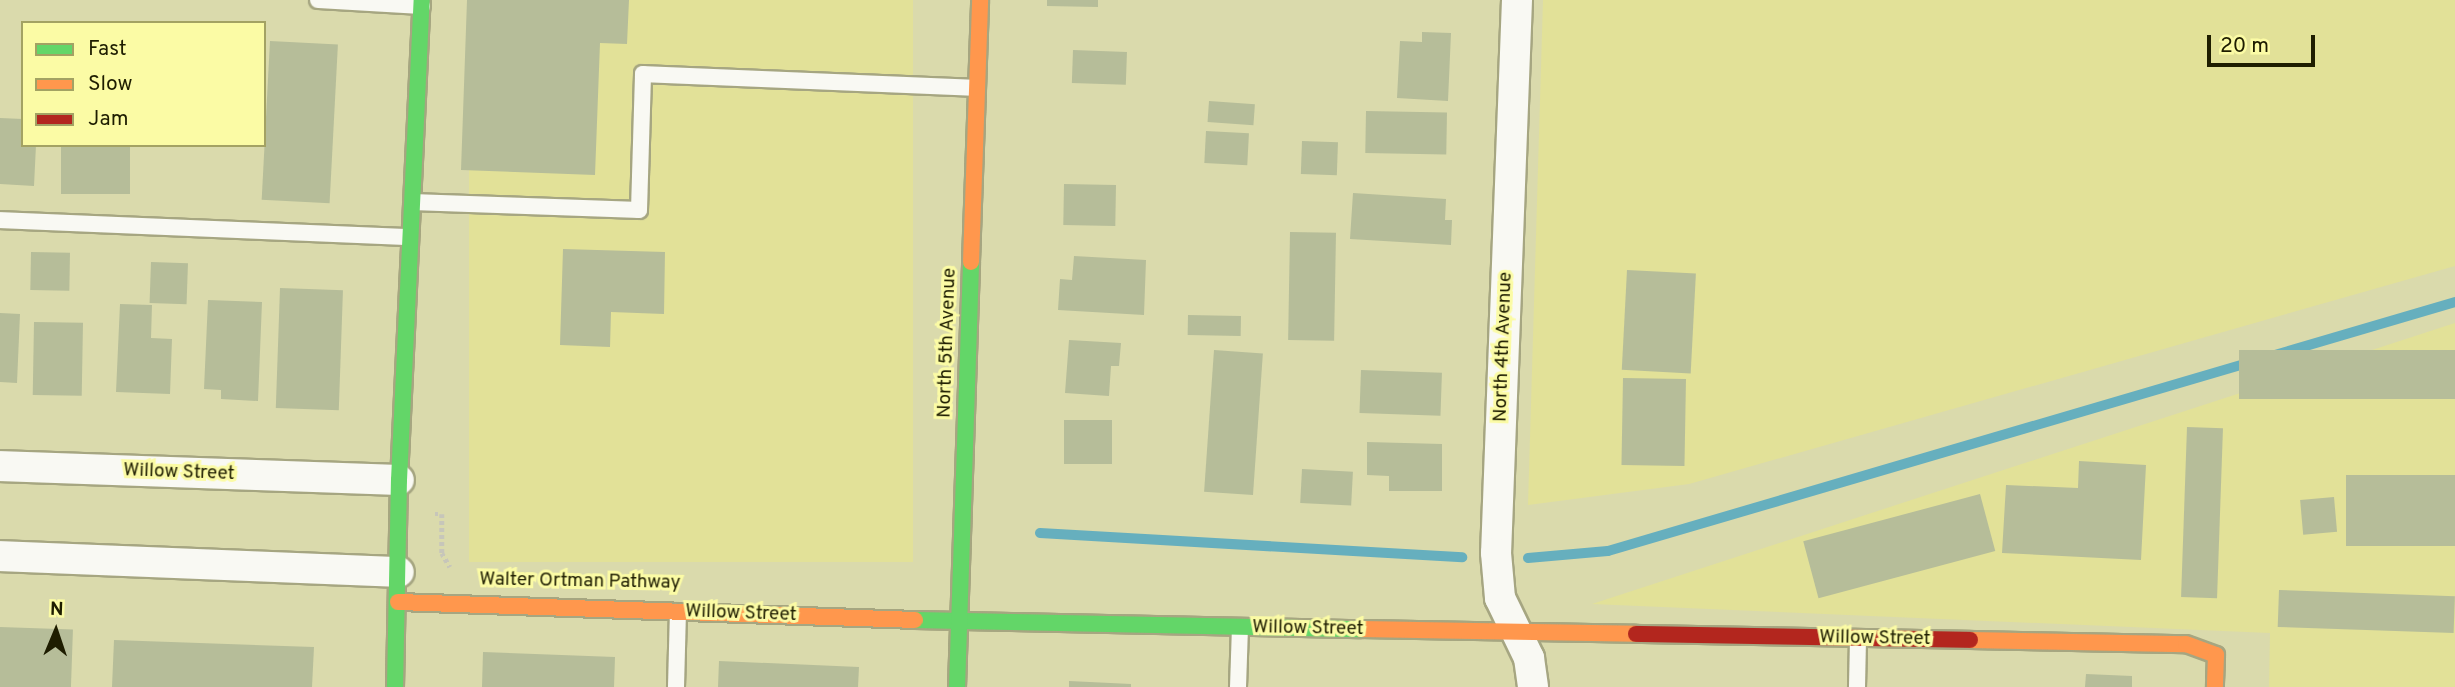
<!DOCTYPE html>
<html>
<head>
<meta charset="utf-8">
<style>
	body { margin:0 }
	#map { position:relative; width:2455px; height:687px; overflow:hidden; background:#dadaac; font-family:Overpass,sans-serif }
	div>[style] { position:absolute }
	.built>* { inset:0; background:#e2e198; transform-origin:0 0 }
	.stream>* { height:10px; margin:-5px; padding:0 5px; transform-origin:5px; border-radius:5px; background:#66afbe }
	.building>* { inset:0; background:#b6bd99; transform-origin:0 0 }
	.path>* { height:4.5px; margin-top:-2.25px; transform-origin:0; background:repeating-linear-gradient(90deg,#c7c6ba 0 3.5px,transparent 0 7px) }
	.roads { filter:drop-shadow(2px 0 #a6a681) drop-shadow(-2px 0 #a6a681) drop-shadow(0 2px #a6a681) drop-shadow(0 -2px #a6a681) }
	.lane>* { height:16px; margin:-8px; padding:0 8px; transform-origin:8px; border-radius:8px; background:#f9f9f3 }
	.street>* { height:30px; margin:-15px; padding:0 15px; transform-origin:15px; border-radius:15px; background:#f9f9f3 }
	.fast>* { height:16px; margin:-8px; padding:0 8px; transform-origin:8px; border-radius:8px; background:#63d668 }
	.slow>* { height:16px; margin:-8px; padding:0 8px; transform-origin:8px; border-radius:8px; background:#ff974d }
	.jam>* { height:16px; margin:-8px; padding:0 8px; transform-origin:8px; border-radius:8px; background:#b3261e }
	span { translate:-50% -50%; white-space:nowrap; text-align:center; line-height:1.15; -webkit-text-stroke:6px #fbfba5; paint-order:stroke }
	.street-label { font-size:19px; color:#1e1d00 }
	.legend { position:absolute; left:21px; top:21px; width:245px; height:126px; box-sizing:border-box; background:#fbfba5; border:2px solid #a3a263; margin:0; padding:9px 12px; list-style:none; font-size:21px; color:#1e1d00 }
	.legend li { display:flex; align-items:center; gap:14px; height:35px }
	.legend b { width:35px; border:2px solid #a3a263 }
	.north { position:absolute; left:21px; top:596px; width:70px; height:70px; -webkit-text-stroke:5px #fbfba5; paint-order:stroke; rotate:2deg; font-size:19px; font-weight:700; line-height:28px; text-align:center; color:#1e1d00 }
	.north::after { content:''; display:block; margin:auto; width:24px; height:32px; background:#1e1d00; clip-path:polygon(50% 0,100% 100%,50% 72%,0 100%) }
	.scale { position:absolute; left:2207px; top:35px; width:108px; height:32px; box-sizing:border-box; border:4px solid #1e1d00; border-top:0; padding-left:9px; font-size:21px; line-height:24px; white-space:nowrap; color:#1e1d00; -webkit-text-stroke:5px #fbfba5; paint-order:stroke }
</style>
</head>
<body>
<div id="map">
	<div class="built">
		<div style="left:469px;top:0;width:444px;height:562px"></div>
		<div style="clip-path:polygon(1543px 0,2455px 0,2455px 266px,1689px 484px,1528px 505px)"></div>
		<div style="clip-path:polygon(2455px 323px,2455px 687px,2269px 687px,2270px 633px,1592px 604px)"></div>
	</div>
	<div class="stream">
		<div style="left:1040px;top:533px;width:423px;rotate:3.3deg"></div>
		<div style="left:1528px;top:558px;width:80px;rotate:-5deg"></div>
		<div style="left:1608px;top:551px;width:883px;rotate:-16.38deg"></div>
	</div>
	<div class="building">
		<div style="clip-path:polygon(467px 0,629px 0,627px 44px,600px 43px,595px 175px,461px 170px)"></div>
		<div style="clip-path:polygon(1047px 0,1098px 0,1098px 7px,1047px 6px)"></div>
		<div style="clip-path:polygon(1422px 32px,1451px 33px,1448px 101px,1397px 98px,1400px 41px,1422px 42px)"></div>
		<div style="left:270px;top:41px;width:68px;height:159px;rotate:3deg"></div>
		<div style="left:1073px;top:50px;width:54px;height:33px;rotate:2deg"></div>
		<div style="left:1209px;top:101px;width:46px;height:21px;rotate:4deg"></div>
		<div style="left:1366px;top:111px;width:81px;height:42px;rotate:1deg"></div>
		<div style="clip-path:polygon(0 118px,23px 119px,23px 145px,36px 145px,34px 186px,0 184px)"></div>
		<div style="left:1206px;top:131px;width:43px;height:32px;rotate:3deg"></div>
		<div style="left:1302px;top:141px;width:36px;height:33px;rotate:2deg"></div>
		<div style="left:61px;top:145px;width:69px;height:49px"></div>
		<div style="left:1064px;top:184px;width:52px;height:41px;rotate:1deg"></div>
		<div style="clip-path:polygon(1353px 193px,1446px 199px,1445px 220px,1452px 220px,1451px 245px,1350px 239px)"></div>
		<div style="left:1290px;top:232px;width:46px;height:108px;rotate:1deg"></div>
		<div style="clip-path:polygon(563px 249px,665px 252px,664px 314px,611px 312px,610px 347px,560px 345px)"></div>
		<div style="left:31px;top:252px;width:39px;height:38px;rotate:1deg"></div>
		<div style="clip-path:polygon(1074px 256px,1146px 260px,1144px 315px,1058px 310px,1060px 279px,1072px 280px)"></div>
		<div style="left:151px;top:262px;width:37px;height:41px;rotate:2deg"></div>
		<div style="left:1627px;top:270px;width:69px;height:100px;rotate:3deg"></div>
		<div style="left:280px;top:288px;width:63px;height:120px;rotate:2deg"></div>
		<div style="clip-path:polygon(208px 300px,262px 302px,258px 401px,221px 399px,221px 390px,204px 389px)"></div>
		<div style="clip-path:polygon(120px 304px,152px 305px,151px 338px,172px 339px,170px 394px,116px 392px)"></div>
		<div style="clip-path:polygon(0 313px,20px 314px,17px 383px,0 382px)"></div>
		<div style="left:1188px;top:315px;width:53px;height:20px;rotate:1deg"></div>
		<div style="left:34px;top:322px;width:49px;height:73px;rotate:1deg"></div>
		<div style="clip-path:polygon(1069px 340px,1121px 343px,1119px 366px,1111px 366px,1109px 396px,1065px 393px)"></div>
		<div style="left:1214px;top:350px;width:49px;height:142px;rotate:4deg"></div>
		<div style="left:2455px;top:350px;width:49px;height:216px;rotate:90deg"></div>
		<div style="left:1361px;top:370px;width:81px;height:43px;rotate:2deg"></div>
		<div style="left:1623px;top:378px;width:63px;height:87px;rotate:1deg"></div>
		<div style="left:1064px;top:420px;width:48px;height:44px"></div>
		<div style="left:2187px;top:427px;width:36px;height:170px;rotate:2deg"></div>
		<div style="clip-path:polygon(1367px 442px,1442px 444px,1442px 491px,1389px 491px,1389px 476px,1367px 475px)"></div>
		<div style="clip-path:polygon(2079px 461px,2146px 465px,2141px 560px,2002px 553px,2006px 485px,2078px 488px)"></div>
		<div style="left:1302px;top:469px;width:51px;height:34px;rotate:3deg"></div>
		<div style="left:2455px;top:475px;width:71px;height:109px;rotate:90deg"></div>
		<div style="left:1980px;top:494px;width:59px;height:183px;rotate:75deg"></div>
		<div style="left:2334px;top:497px;width:35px;height:34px;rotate:85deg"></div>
		<div style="left:2279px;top:590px;width:176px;height:37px;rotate:2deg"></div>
		<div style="left:0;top:627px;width:73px;height:60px;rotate:2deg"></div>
		<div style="clip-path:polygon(114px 640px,314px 647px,312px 687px,112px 687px)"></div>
		<div style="clip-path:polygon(483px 652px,615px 657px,614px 687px,482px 687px)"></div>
		<div style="clip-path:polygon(719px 661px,859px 667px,858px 687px,718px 687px)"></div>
		<div style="clip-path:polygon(2086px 674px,2132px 676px,2132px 687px,2085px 687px)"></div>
		<div style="clip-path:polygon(1069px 681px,1131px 684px,1131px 687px,1069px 687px)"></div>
	</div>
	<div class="path">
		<div style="left:435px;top:514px;width:7px"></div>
		<div style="left:442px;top:514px;width:39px;rotate:90deg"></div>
		<div style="left:442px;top:553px;width:16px;rotate:60deg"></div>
	</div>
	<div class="roads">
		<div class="lane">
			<div style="left:318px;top:0;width:104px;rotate:3.3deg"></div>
			<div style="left:413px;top:202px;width:226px;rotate:2deg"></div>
			<div style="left:639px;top:210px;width:136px;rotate:-88.3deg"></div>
			<div style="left:643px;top:74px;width:334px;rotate:2.4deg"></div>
			<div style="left:0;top:220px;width:410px;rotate:2.4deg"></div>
			<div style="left:676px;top:687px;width:75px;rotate:-88.5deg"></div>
			<div style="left:1238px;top:687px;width:59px;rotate:-88.1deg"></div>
			<div style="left:1857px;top:687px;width:49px;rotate:-88.8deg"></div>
		</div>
		<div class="street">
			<div style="left:1517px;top:0;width:553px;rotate:92.17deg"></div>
			<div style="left:1496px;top:553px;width:45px;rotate:84.9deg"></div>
			<div style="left:1500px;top:598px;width:67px;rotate:64.2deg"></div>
			<div style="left:1529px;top:658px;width:29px;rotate:82deg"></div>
			<div style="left:0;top:466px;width:399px;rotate:2deg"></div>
			<div style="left:0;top:556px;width:399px;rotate:2.3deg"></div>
		</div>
		<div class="fast">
			<div style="left:915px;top:620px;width:446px;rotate:1.2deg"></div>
			<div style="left:395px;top:687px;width:207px;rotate:-88.9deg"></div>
			<div style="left:399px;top:480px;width:481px;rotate:-87.3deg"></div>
			<div style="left:957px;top:687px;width:425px;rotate:-88.1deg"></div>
		</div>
		<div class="slow">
			<div style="left:971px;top:262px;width:262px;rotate:-88deg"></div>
			<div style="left:398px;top:602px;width:517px;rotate:1.99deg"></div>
			<div style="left:1361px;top:629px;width:275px;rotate:1deg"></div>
			<div style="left:1970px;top:640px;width:216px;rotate:1.1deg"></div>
			<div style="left:2186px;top:644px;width:32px;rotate:20deg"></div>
			<div style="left:2216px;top:655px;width:32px;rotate:92deg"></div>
		</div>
		<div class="jam">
			<div style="left:1636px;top:634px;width:334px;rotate:1deg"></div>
		</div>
	</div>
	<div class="street-label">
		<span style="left:948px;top:343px;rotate:-88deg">North 5th Avenue</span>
		<span style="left:1504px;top:347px;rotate:-88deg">North 4th Avenue</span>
		<span style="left:179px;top:473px;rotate:2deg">Willow Street</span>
		<span style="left:580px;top:582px;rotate:1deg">Walter Ortman Pathway</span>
		<span style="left:741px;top:614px;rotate:2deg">Willow Street</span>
		<span style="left:1308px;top:629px;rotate:1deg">Willow Street</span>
		<span style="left:1875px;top:639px;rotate:1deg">Willow Street</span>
	</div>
	<ul class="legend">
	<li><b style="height:9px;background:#63d668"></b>Fast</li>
	<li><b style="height:9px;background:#ff974d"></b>Slow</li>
	<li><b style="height:9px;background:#b3261e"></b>Jam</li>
	</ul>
	<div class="north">N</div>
	<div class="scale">20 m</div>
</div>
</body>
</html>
